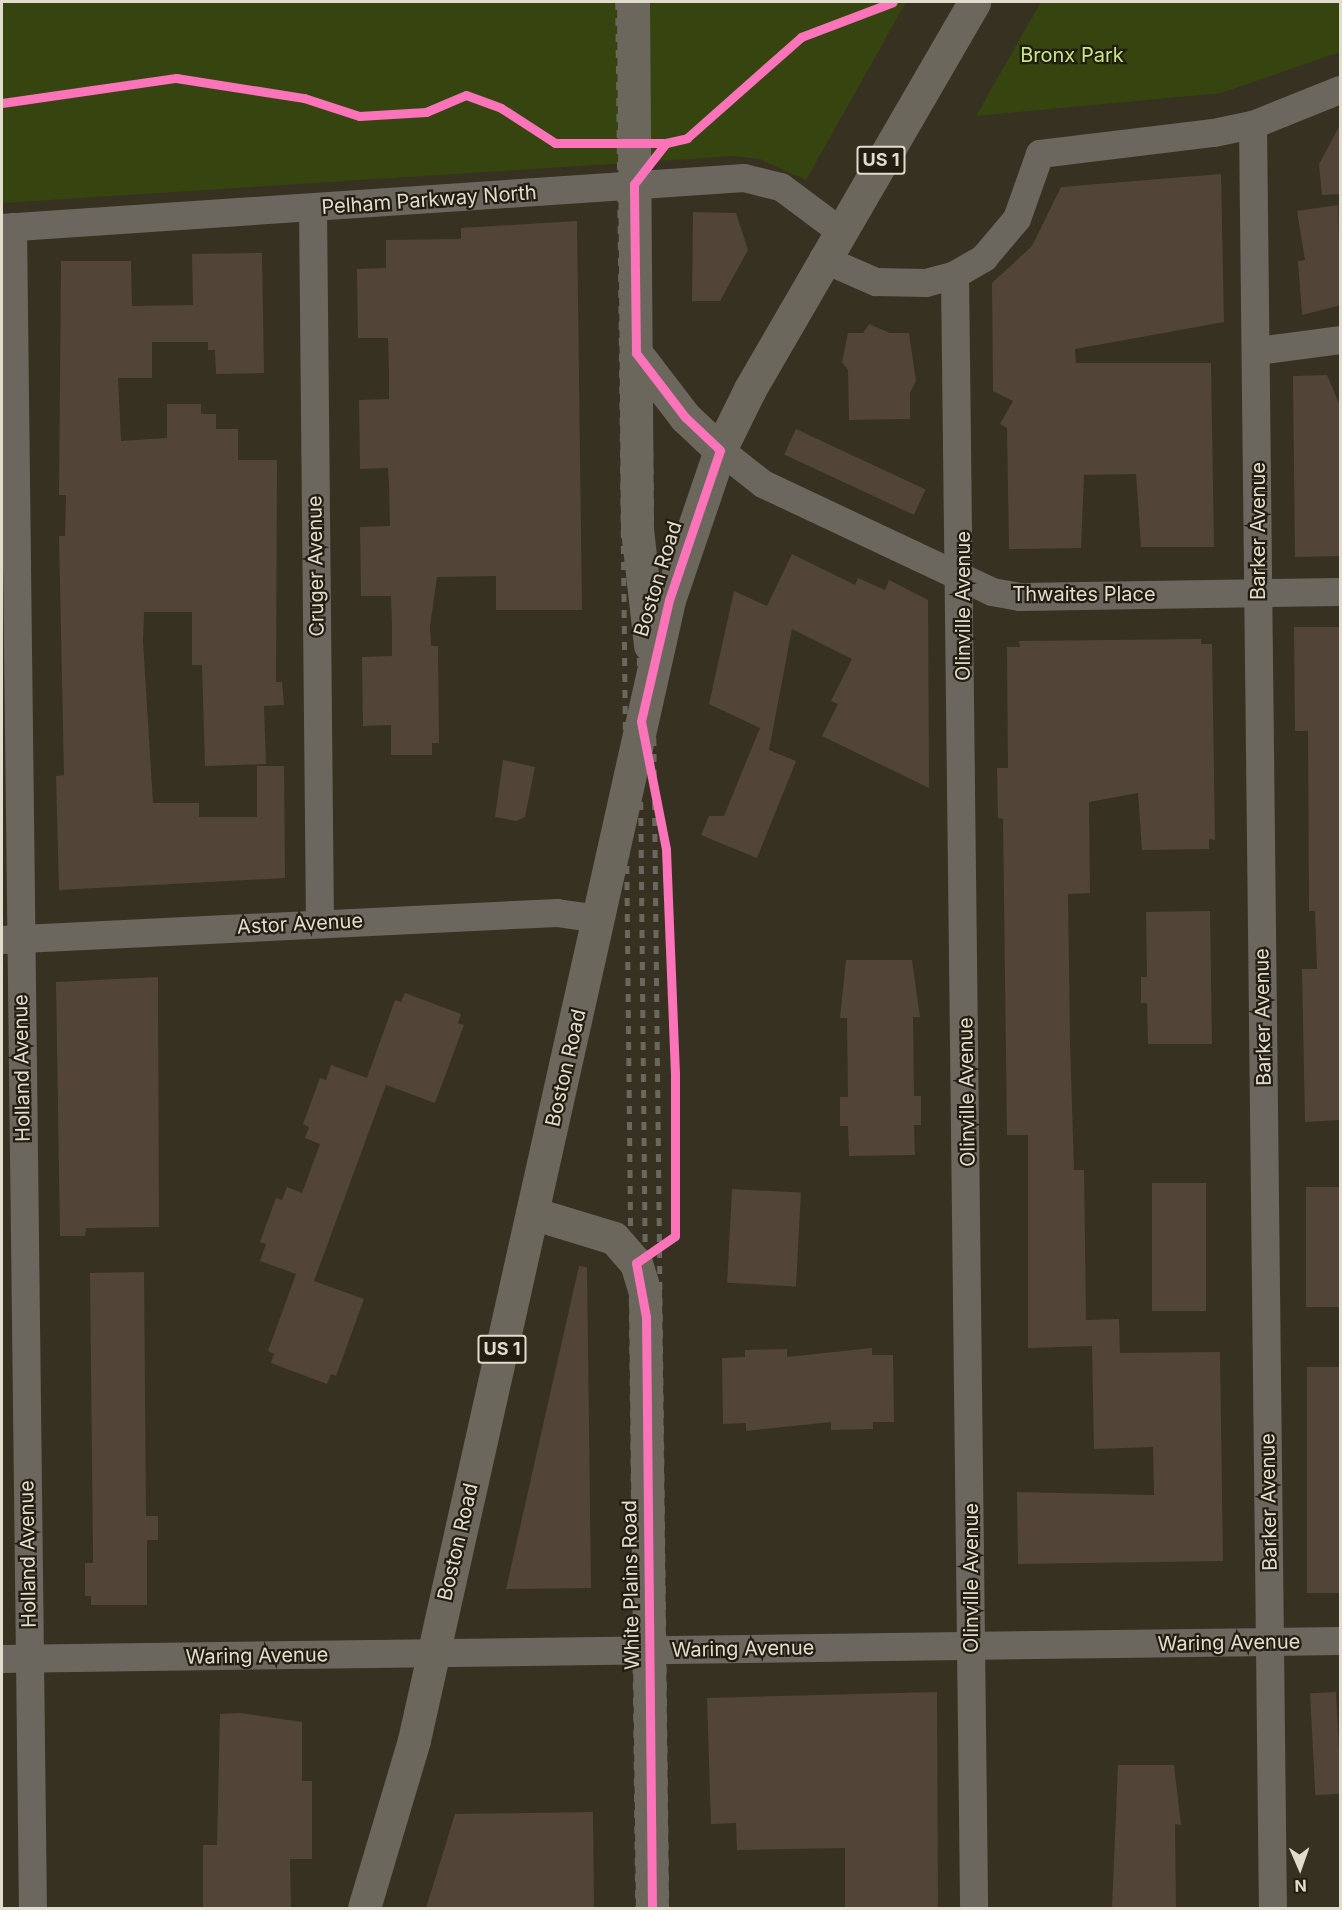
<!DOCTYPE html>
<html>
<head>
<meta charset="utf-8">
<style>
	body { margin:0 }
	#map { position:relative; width:1342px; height:1910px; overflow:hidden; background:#373122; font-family:Inter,sans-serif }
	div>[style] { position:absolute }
	.green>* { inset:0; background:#364510 }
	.building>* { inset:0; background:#524437; transform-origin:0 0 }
	.minor>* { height:28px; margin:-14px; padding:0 14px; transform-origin:14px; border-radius:14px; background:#6b675f }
	.major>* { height:33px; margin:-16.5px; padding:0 16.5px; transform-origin:16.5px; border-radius:16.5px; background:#6c675c }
	.rail>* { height:4.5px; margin-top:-2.25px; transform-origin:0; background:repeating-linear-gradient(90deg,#6a675e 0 8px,transparent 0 16px) }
	.cycleway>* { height:9px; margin:-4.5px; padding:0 4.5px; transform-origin:4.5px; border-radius:4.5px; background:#fb73b8 }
	span { translate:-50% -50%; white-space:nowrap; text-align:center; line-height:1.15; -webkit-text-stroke:4.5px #221d11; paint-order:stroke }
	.shield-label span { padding:2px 4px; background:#221d11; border:2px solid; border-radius:4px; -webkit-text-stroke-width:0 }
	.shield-label { font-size:18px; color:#e2dccc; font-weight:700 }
	.park-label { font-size:20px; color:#c3e787 }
	.street-label { font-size:20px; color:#e2dccc }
	.frame { position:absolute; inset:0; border:3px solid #e2dccc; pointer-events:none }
	.north { position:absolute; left:1270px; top:1838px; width:60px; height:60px; -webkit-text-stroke:4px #221d11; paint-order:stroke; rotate:178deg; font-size:16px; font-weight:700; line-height:24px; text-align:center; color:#e2dccc }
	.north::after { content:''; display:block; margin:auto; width:21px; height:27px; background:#e2dccc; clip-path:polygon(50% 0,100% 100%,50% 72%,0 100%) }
</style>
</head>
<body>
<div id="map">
	<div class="green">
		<div style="clip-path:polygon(2px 2px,906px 2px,806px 180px,760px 159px,735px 156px,2px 203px)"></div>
		<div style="clip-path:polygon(1041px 2px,1340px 2px,1340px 52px,1221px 93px,976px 116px)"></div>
	</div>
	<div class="building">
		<div style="clip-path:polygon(1341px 123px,1341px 194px,1322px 195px,1319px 164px)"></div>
		<div style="clip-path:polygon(1221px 174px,1224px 322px,1075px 349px,1076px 363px,1211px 363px,1214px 547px,1141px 547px,1136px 474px,1084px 475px,1081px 548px,1009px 549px,1007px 428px,1000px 424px,1013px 401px,993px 391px,992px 283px,1032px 246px,1061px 187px)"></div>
		<div style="clip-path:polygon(1338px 205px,1341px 305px,1302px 315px,1298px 261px,1305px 260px,1297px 211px)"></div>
		<div style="clip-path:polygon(693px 212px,736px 213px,748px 250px,720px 301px,692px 301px)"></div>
		<div style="clip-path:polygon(577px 221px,582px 610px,496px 610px,496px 576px,437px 577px,430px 626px,431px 646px,438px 646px,439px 743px,432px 743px,432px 755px,391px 755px,391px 725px,363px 726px,362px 657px,392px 656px,392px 626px,391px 596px,361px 596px,360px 527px,390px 526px,389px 486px,388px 468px,360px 469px,359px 400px,389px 399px,389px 372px,388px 338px,358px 338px,357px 269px,386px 268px,386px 240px,461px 239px,461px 228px)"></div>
		<div style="clip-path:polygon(262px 253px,264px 373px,216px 374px,215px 350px,208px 350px,208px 342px,152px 342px,152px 378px,118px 378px,121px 441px,167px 438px,167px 404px,201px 404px,201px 414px,216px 414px,216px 429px,238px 429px,238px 460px,277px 460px,276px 682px,282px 682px,284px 705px,264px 706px,266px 764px,205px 766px,202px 665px,192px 665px,192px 612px,144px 612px,143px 641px,153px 803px,199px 803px,199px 817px,257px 817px,257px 766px,284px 766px,285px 878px,59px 890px,56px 776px,64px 775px,59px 536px,65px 536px,66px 495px,59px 495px,61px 261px,131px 261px,132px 306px,193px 305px,192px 254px)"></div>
		<div style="clip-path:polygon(869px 324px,890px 333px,909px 333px,916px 381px,910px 393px,910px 419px,849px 420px,848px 370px,842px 362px,848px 333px,863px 333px)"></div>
		<div style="clip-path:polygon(1327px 375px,1341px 408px,1341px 556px,1295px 557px,1293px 376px)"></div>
		<div style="left:796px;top:429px;width:143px;height:28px;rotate:25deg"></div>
		<div style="clip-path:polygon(792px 554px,855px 585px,858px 578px,885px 590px,889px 580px,928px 600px,929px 788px,822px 736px,838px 704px,831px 701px,852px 659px,792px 629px,769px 750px,796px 761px,757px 858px,701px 835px,709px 816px,724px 816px,760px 728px,709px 704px,734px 591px,767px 606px)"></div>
		<div style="clip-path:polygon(1294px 627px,1341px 627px,1341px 1120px,1305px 1122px,1302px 969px,1317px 969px,1315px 911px,1309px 911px,1308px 731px,1295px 731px)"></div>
		<div style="clip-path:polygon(1201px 639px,1201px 644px,1212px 644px,1215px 840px,1209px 839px,1209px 849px,1142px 850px,1138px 793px,1089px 802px,1090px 893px,1068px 894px,1070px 1041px,1074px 1170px,1084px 1170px,1086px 1320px,1119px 1319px,1120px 1353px,1220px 1352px,1223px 1561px,1018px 1564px,1017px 1492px,1154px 1495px,1153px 1447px,1094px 1449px,1092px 1346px,1028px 1348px,1028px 1135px,1007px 1135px,1003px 819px,998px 818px,997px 768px,1008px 768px,1007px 647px,1020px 647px,1019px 641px)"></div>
		<div style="clip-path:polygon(503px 760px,535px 767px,525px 817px,516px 821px,495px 817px)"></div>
		<div style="clip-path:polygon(1210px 911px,1212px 1044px,1148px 1044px,1147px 1003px,1141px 1003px,1141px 977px,1147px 977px,1146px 912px)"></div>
		<div style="clip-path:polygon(846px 960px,912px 960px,920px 1017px,913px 1017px,914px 1096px,921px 1096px,921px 1125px,914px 1125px,915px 1155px,849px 1156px,848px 1126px,840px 1126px,840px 1097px,848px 1097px,847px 1018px,840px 1018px)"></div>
		<div style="clip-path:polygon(158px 977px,159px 1227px,86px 1228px,85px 1236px,60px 1236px,56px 982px)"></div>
		<div style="clip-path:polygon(405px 993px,461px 1014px,458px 1023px,464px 1025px,435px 1103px,386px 1085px,314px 1281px,364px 1299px,336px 1376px,331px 1374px,327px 1384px,271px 1363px,274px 1354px,268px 1351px,296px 1274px,260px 1261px,266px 1244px,260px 1242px,276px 1198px,282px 1200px,287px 1187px,302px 1193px,320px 1144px,305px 1138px,309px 1127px,303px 1124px,320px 1078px,326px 1080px,331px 1065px,367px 1078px,395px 1000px,401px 1002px)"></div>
		<div style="left:1152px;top:1183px;width:54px;height:128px"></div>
		<div style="left:1306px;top:1187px;width:35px;height:120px"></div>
		<div style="left:732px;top:1189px;width:69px;height:94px;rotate:3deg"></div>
		<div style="clip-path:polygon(579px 1266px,587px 1267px,591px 1588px,506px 1589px)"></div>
		<div style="clip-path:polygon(144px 1272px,146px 1516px,158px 1516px,158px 1540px,147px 1540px,147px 1605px,91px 1605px,91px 1596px,85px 1596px,85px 1563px,93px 1563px,93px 1554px,90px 1273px)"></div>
		<div style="clip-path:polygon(872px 1348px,872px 1355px,893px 1355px,894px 1422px,873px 1422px,873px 1429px,831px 1430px,831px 1422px,746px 1431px,746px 1423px,723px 1424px,722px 1358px,745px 1357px,745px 1350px,787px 1349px,787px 1357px)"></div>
		<div style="left:1341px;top:1367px;width:226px;height:34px;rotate:90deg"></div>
		<div style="clip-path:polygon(937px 1692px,938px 1908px,845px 1908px,845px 1848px,737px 1850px,736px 1823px,711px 1824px,707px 1698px)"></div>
		<div style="left:1336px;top:1692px;width:102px;height:26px;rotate:87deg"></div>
		<div style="clip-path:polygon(240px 1713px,302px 1722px,302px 1781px,312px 1781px,312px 1859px,290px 1859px,291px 1908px,203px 1908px,203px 1845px,217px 1845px,220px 1714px)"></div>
		<div style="clip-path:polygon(1118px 1765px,1174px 1765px,1181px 1825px,1175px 1824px,1176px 1908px,1112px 1908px)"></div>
		<div style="clip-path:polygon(593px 1812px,594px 1908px,426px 1908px,455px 1814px)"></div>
	</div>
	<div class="minor">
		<div style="left:1253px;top:125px;width:1783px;rotate:89.36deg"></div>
		<div style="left:313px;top:208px;width:716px;rotate:89.44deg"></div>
		<div style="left:13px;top:227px;width:1681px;rotate:89.32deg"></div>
		<div style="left:2px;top:228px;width:744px;rotate:-3.86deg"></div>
		<div style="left:744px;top:178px;width:38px;rotate:14deg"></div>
		<div style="left:781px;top:187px;width:74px;rotate:36.7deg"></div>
		<div style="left:823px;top:259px;width:58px;rotate:23.5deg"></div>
		<div style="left:876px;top:282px;width:50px;rotate:1.1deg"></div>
		<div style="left:926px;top:283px;width:30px;rotate:-15deg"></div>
		<div style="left:955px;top:275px;width:34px;rotate:-30deg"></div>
		<div style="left:984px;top:258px;width:51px;rotate:-49.8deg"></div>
		<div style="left:1017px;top:219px;width:69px;rotate:-70.5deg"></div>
		<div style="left:1040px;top:154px;width:175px;rotate:-6.9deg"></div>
		<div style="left:1214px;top:133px;width:40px;rotate:-12deg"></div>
		<div style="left:1253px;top:125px;width:94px;rotate:-21.9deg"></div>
		<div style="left:955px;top:275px;width:1633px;rotate:89.33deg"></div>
		<div style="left:1257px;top:351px;width:84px;rotate:-7.5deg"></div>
		<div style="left:720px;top:450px;width:55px;rotate:38.3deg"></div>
		<div style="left:763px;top:484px;width:253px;rotate:25.2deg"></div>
		<div style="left:992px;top:592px;width:28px;rotate:10deg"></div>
		<div style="left:1020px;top:597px;width:320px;rotate:-0.9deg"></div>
		<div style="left:2px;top:940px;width:556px;rotate:-2.79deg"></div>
		<div style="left:557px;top:913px;width:42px;rotate:8.1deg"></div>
		<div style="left:2px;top:1659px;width:1338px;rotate:-0.77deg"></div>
	</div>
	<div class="major">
		<div style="left:633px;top:2px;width:527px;rotate:89.57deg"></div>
		<div style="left:637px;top:529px;width:117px;rotate:83.6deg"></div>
		<div style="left:636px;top:353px;width:81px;rotate:52.6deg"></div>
		<div style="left:685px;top:417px;width:48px;rotate:43.3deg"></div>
		<div style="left:532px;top:1213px;width:86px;rotate:17deg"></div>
		<div style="left:614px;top:1238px;width:33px;rotate:49deg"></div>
		<div style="left:636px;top:1263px;width:31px;rotate:73deg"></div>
		<div style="left:645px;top:1293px;width:615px;rotate:89.35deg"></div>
		<div style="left:364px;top:1908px;width:175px;rotate:-73.4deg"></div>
		<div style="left:414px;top:1740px;width:1168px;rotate:-77.39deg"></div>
		<div style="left:669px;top:600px;width:158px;rotate:-71.2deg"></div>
		<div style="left:720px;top:450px;width:68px;rotate:-63.8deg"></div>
		<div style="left:750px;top:389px;width:447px;rotate:-59.9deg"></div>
	</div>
	<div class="rail">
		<div style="left:618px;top:2px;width:1906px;rotate:89.4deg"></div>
		<div style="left:633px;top:2px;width:1906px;rotate:89.43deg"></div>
		<div style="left:646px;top:2px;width:1906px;rotate:89.37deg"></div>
	</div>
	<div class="cycleway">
		<div style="left:2px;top:103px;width:176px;rotate:-8.2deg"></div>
		<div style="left:176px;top:78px;width:130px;rotate:8.9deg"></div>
		<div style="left:304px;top:98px;width:58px;rotate:18.1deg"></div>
		<div style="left:359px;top:116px;width:67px;rotate:-3.4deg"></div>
		<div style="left:426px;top:112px;width:43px;rotate:-23deg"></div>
		<div style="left:466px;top:95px;width:37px;rotate:20deg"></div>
		<div style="left:501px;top:108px;width:64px;rotate:32.9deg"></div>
		<div style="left:555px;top:143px;width:111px"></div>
		<div style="left:666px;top:143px;width:22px;rotate:-13deg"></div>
		<div style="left:687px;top:138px;width:152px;rotate:-41.5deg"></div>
		<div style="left:801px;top:37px;width:98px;rotate:-20.8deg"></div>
		<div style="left:652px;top:1908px;width:591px;rotate:-90.58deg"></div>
		<div style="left:646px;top:1317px;width:55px;rotate:-100.5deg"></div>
		<div style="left:636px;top:1263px;width:47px;rotate:-34.7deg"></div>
		<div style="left:675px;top:1236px;width:162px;rotate:-90deg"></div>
		<div style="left:675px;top:1074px;width:225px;rotate:-92.3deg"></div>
		<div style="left:666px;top:849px;width:130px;rotate:-101.1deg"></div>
		<div style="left:641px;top:721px;width:124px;rotate:-77deg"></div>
		<div style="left:669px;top:600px;width:158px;rotate:-71.2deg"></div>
		<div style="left:720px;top:450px;width:48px;rotate:-136.7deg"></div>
		<div style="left:685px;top:417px;width:81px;rotate:-127.4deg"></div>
		<div style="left:636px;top:353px;width:169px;rotate:-90.7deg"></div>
		<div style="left:634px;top:184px;width:52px;rotate:-52deg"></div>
	</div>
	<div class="shield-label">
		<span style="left:881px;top:160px">US 1</span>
		<span style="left:502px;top:1349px">US 1</span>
	</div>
	<div class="park-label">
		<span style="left:1072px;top:55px">Bronx Park</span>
	</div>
	<div class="street-label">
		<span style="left:429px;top:200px;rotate:-4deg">Pelham Parkway North</span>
		<span style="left:1258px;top:531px;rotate:-90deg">Barker Avenue</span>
		<span style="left:316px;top:566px;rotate:-91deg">Cruger Avenue</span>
		<span style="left:658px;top:579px;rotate:-73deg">Boston Road</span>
		<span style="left:1084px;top:594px">Thwaites Place</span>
		<span style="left:963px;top:606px;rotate:-90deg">Olinville Avenue</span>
		<span style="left:300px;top:924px;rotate:-3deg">Astor Avenue</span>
		<span style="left:1263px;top:1017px;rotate:-91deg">Barker Avenue</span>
		<span style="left:22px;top:1068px;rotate:-91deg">Holland Avenue</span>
		<span style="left:566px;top:1068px;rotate:-77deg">Boston Road</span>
		<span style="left:967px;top:1092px;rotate:-91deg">Olinville Avenue</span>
		<span style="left:1269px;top:1502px;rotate:-91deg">Barker Avenue</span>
		<span style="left:458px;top:1542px;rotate:-77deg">Boston Road</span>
		<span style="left:28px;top:1554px;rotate:-91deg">Holland Avenue</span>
		<span style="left:971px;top:1578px;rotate:-90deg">Olinville Avenue</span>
		<span style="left:631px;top:1585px;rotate:-91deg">White Plains Road</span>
		<span style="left:1229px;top:1643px;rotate:-1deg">Waring Avenue</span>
		<span style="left:743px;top:1649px;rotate:-1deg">Waring Avenue</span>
		<span style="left:257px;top:1656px;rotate:-1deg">Waring Avenue</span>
	</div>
	<div class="frame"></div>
	<div class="north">N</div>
</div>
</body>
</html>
